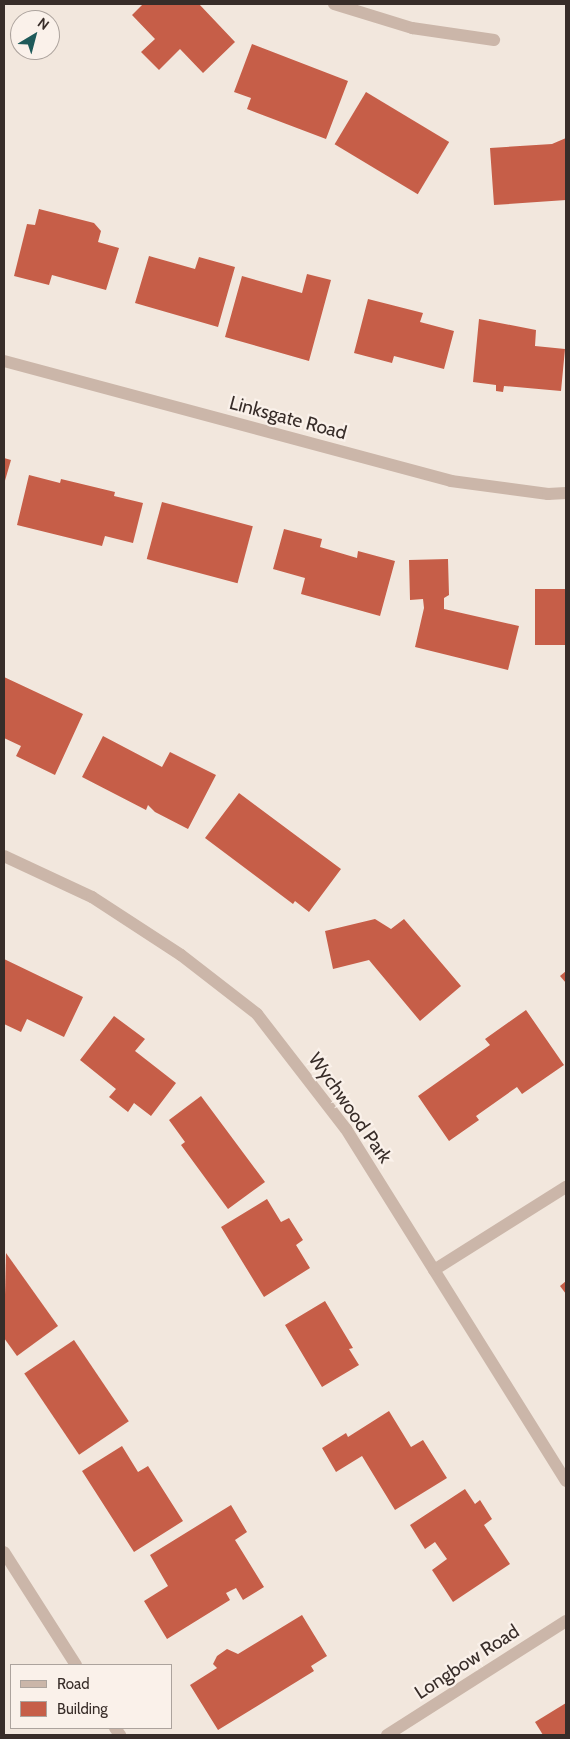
<!DOCTYPE html>
<html>
<head>
<meta charset="utf-8">
<style>
	body { margin:0 }
	#map { position:relative; width:570px; height:1739px; overflow:hidden; background:#f2e7dd; font-family:Cabin,sans-serif }
	div>[style] { position:absolute }
	.building>* { inset:0; background:#c65e48; transform-origin:0 0 }
	.minor>* { height:12px; margin:-6px; padding:0 6px; transform-origin:6px; border-radius:6px; background:#cbb6a9 }
	span { translate:-50% -50%; white-space:nowrap; text-align:center; line-height:1.15; -webkit-text-stroke:4.5px #faf1ea; paint-order:stroke }
	.street-label { font-size:19px; color:#382d29 }
	.frame { position:absolute; inset:0; border:5px solid #382d29; pointer-events:none }
	.legend { position:absolute; left:10px; top:1664px; width:162px; height:65px; box-sizing:border-box; background:#faf1ea; border:1px solid #aca39d; margin:0; padding:6px 9px; list-style:none; font-size:15px; color:#382d29 }
	.legend li { display:flex; align-items:center; gap:10px; height:25px }
	.legend b { width:25px; border:1px solid #aca39d }
	.north { position:absolute; left:10px; top:10px; width:50px; height:50px; box-sizing:border-box; background:#faf1ea; border:1px solid #aca39d; border-radius:50%; rotate:37deg; font-size:14px; font-weight:700; line-height:20px; text-align:center; color:#382d29 }
	.north::after { content:''; display:block; margin:auto; width:18px; height:22px; background:#1e5a5a; clip-path:polygon(50% 0,100% 100%,50% 72%,0 100%) }
</style>
</head>
<body>
<div id="map">
	<div class="building">
		<div style="clip-path:polygon(143px 4px,199px 4px,235px 42px,203px 73px,180px 49px,159px 70px,141px 52px,155px 39px,132px 15px)"></div>
		<div style="clip-path:polygon(252px 44px,348px 81px,326px 139px,247px 109px,251px 98px,234px 92px)"></div>
		<div style="left:366px;top:92px;width:97px;height:61px;rotate:31deg"></div>
		<div style="clip-path:polygon(566px 138px,566px 200px,494px 205px,490px 148px,552px 144px)"></div>
		<div style="clip-path:polygon(39px 209px,94px 223px,101px 231px,98px 242px,119px 248px,106px 290px,52px 275px,49px 285px,14px 276px,27px 224px,35px 225px)"></div>
		<div style="clip-path:polygon(149px 256px,195px 269px,199px 257px,235px 267px,218px 327px,135px 303px)"></div>
		<div style="clip-path:polygon(307px 274px,331px 280px,309px 361px,225px 337px,242px 276px,302px 293px)"></div>
		<div style="clip-path:polygon(368px 299px,423px 313px,420px 322px,454px 331px,444px 369px,394px 356px,392px 363px,354px 353px)"></div>
		<div style="clip-path:polygon(479px 319px,536px 330px,535px 346px,565px 349px,561px 391px,504px 386px,503px 392px,496px 391px,496px 385px,473px 382px)"></div>
		<div style="clip-path:polygon(4px 458px,11px 460px,4px 484px)"></div>
		<div style="clip-path:polygon(29px 475px,60px 483px,61px 479px,115px 492px,114px 496px,143px 503px,133px 543px,105px 536px,102px 546px,17px 525px)"></div>
		<div style="left:162px;top:502px;width:94px;height:59px;rotate:15deg"></div>
		<div style="clip-path:polygon(284px 529px,322px 539px,320px 547px,357px 558px,358px 551px,395px 561px,380px 616px,301px 594px,305px 578px,273px 569px)"></div>
		<div style="clip-path:polygon(448px 559px,449px 595px,444px 598px,444px 609px,519px 626px,508px 670px,415px 647px,424px 608px,423px 599px,410px 600px,409px 560px)"></div>
		<div style="left:535px;top:589px;width:31px;height:56px"></div>
		<div style="clip-path:polygon(4px 677px,83px 714px,55px 775px,16px 756px,21px 746px,4px 738px)"></div>
		<div style="clip-path:polygon(103px 736px,162px 767px,170px 752px,216px 775px,188px 829px,155px 812px,148px 805px,146px 810px,82px 777px)"></div>
		<div style="clip-path:polygon(239px 793px,341px 869px,309px 912px,295px 901px,293px 904px,205px 838px)"></div>
		<div style="clip-path:polygon(375px 919px,391px 929px,404px 919px,461px 986px,420px 1021px,369px 960px,333px 969px,325px 931px)"></div>
		<div style="clip-path:polygon(4px 959px,83px 997px,64px 1037px,27px 1019px,21px 1032px,4px 1024px)"></div>
		<div style="clip-path:polygon(566px 971px,566px 983px,560px 976px)"></div>
		<div style="clip-path:polygon(526px 1010px,564px 1065px,522px 1094px,517px 1087px,476px 1116px,479px 1120px,449px 1141px,418px 1096px,490px 1045px,485px 1039px)"></div>
		<div style="clip-path:polygon(114px 1016px,145px 1039px,135px 1051px,176px 1083px,151px 1116px,134px 1103px,128px 1112px,109px 1097px,116px 1089px,80px 1060px)"></div>
		<div style="clip-path:polygon(201px 1096px,265px 1182px,228px 1209px,181px 1145px,185px 1142px,169px 1120px)"></div>
		<div style="clip-path:polygon(267px 1199px,281px 1222px,289px 1218px,303px 1240px,296px 1245px,310px 1268px,264px 1297px,221px 1227px)"></div>
		<div style="clip-path:polygon(6px 1253px,58px 1326px,17px 1356px,4px 1338px)"></div>
		<div style="clip-path:polygon(566px 1281px,566px 1294px,560px 1286px)"></div>
		<div style="clip-path:polygon(325px 1301px,353px 1348px,349px 1349px,359px 1365px,322px 1387px,285px 1325px)"></div>
		<div style="left:74px;top:1340px;width:98px;height:60px;rotate:56deg"></div>
		<div style="clip-path:polygon(389px 1411px,411px 1447px,423px 1440px,447px 1478px,395px 1510px,362px 1456px,336px 1472px,322px 1448px,346px 1433px,348px 1437px)"></div>
		<div style="clip-path:polygon(122px 1446px,138px 1472px,148px 1466px,183px 1521px,134px 1552px,82px 1471px)"></div>
		<div style="clip-path:polygon(465px 1489px,475px 1504px,480px 1500px,492px 1519px,484px 1525px,510px 1564px,453px 1602px,432px 1570px,447px 1559px,435px 1542px,425px 1549px,410px 1525px)"></div>
		<div style="clip-path:polygon(231px 1505px,247px 1532px,235px 1540px,264px 1587px,243px 1600px,236px 1588px,226px 1593px,230px 1600px,167px 1639px,144px 1601px,168px 1586px,150px 1555px)"></div>
		<div style="clip-path:polygon(302px 1615px,327px 1656px,311px 1666px,314px 1671px,218px 1730px,190px 1685px,217px 1668px,213px 1664px,217px 1656px,227px 1649px,238px 1654px)"></div>
		<div style="clip-path:polygon(566px 1703px,566px 1735px,543px 1735px,535px 1722px)"></div>
	</div>
	<div class="minor">
		<div style="left:334px;top:4px;width:82px;rotate:17.1deg"></div>
		<div style="left:412px;top:28px;width:83px;rotate:8.3deg"></div>
		<div style="left:4px;top:361px;width:463px;rotate:15deg"></div>
		<div style="left:451px;top:481px;width:98px;rotate:7.6deg"></div>
		<div style="left:548px;top:494px;width:18px;rotate:-3deg"></div>
		<div style="left:4px;top:856px;width:97px;rotate:25deg"></div>
		<div style="left:92px;top:897px;width:106px;rotate:33.1deg"></div>
		<div style="left:181px;top:955px;width:96px;rotate:37.8deg"></div>
		<div style="left:257px;top:1014px;width:145px;rotate:52.3deg"></div>
		<div style="left:346px;top:1129px;width:415px;rotate:58deg"></div>
		<div style="left:434px;top:1270px;width:156px;rotate:-32.2deg"></div>
		<div style="left:4px;top:1552px;width:134px;rotate:57.5deg"></div>
		<div style="left:115px;top:1728px;width:9px;rotate:54deg"></div>
		<div style="left:387px;top:1735px;width:212px;rotate:-32.5deg"></div>
	</div>
	<div class="street-label">
		<span style="left:288px;top:418px;rotate:15deg">Linksgate Road</span>
		<span style="left:350px;top:1108px;rotate:55deg">Wychwood Park</span>
		<span style="left:467px;top:1662px;rotate:-33deg">Longbow Road</span>
	</div>
	<div class="frame"></div>
	<ul class="legend">
	<li><b style="height:6px;background:#cbb6a9"></b>Road</li>
	<li><b style="height:14px;background:#c65e48"></b>Building</li>
	</ul>
	<div class="north">N</div>
</div>
</body>
</html>
